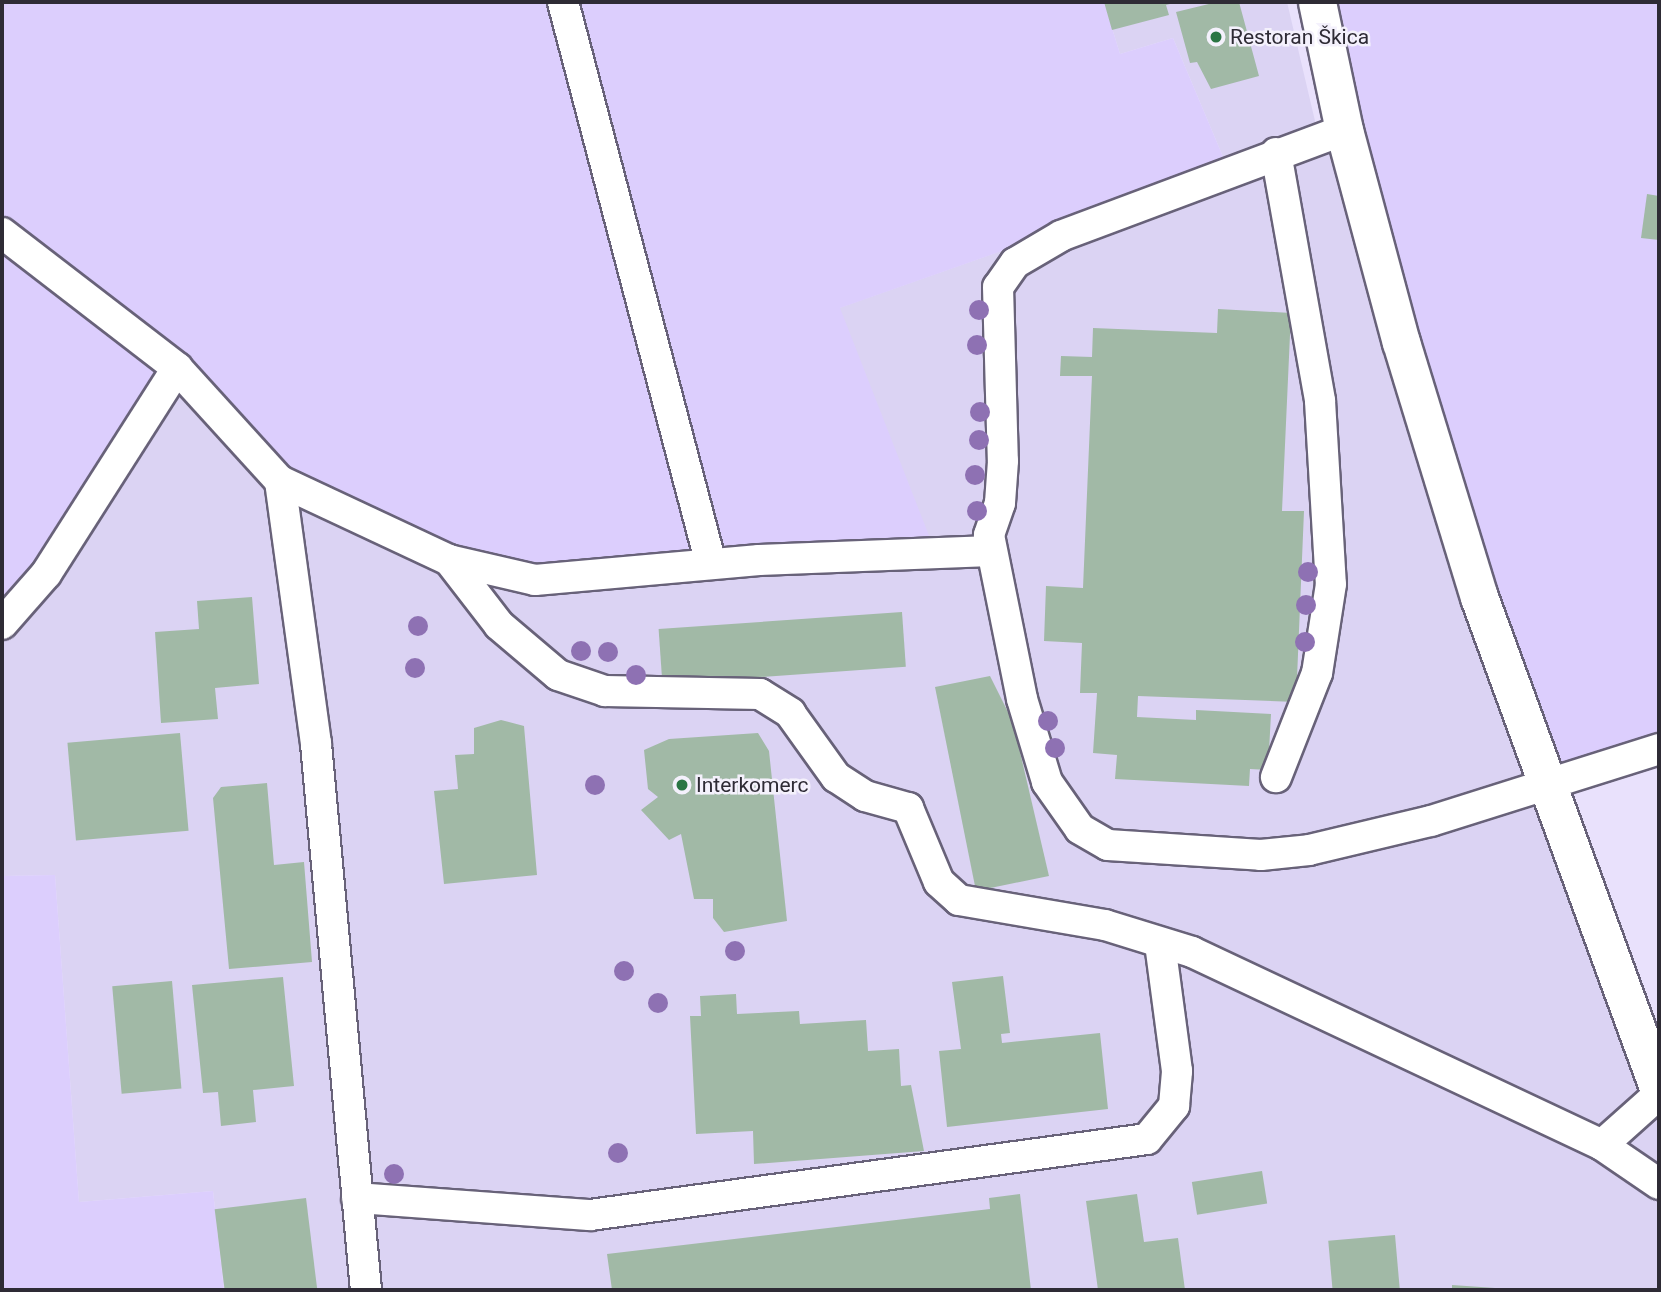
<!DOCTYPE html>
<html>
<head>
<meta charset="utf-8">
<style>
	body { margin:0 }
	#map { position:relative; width:1661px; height:1292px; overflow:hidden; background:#e9e1fc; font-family:Roboto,sans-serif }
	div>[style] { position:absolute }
	.built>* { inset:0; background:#dbd3f3 }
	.green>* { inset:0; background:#dccefd }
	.building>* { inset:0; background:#a1b9a6; transform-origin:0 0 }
	.roads { filter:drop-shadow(2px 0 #686279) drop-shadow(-2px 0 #686279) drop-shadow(0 2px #686279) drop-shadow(0 -2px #686279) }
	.minor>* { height:30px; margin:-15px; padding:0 15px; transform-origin:15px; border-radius:15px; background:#fff }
	.major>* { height:37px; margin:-18.5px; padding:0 18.5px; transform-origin:18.5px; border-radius:18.5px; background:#fff }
	.trees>* { width:20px; height:20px; margin:-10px; border-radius:50%; background:#8e71b3 }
	.dots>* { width:19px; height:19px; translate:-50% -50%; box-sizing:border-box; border:4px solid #f4f1fc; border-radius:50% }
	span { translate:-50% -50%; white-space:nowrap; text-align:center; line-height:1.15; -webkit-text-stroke:5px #f4f1fc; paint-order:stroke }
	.poi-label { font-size:21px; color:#2e2b35 }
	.left { translate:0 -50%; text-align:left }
	.frame { position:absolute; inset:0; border:4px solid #2e2b35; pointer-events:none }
</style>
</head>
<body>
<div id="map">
	<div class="built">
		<div style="clip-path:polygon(1104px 2px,1287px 2px,1319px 138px,1344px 130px,1659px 1090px,1659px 1290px,224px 1290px,213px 1191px,79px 1202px,55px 875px,2px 876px,2px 624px,177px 368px,934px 550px,839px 308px,1229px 171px,1173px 38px,1120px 54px)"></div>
	</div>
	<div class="green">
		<div style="clip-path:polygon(2px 2px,1104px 2px,1120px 54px,1173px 38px,1229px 171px,840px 308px,935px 551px,535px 580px,280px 481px,177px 368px,2px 624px)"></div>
		<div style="clip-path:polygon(1317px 2px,1659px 2px,1659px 749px,1551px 786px)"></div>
		<div style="clip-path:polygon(55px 875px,79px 1202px,213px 1191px,224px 1290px,2px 1290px,2px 876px)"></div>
	</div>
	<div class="building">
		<div style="clip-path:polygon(1104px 2px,1174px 2px,1174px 3px,1166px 5px,1169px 15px,1112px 30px)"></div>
		<div style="clip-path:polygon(1217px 2px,1239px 2px,1259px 76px,1211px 89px,1197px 62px,1190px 63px,1176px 12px)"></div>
		<div style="clip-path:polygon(1647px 194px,1659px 196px,1659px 240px,1641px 238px)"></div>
		<div style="clip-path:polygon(1218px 309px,1291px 313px,1282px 511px,1304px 511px,1296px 702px,1138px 696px,1137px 717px,1196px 720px,1196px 710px,1271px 714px,1268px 770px,1250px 769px,1249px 786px,1115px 779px,1117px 755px,1093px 753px,1097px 693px,1080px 693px,1082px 643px,1044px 641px,1046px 586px,1083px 588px,1092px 376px,1060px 376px,1061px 356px,1092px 357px,1093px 328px,1217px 333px)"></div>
		<div style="clip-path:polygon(252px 597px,259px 684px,215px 688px,218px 719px,161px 723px,155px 632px,199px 629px,197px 601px)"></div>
		<div style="left:902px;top:612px;width:55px;height:244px;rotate:86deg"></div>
		<div style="clip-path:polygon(990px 676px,1013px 722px,1049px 876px,976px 891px,935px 687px)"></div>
		<div style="clip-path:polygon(501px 720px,524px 726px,537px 875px,444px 884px,434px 791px,458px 789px,455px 755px,474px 754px,474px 728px)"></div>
		<div style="left:180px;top:733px;width:98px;height:113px;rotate:85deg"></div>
		<div style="clip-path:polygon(758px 733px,769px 751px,787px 921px,724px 932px,713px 918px,713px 899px,694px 899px,681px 834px,669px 840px,641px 810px,658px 797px,648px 789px,644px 750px,669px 739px)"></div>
		<div style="clip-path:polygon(267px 783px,274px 865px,304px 862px,312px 962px,229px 969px,213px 798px,221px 787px)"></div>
		<div style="clip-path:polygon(1003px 976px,1010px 1033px,1001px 1034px,1002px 1043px,1100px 1033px,1108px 1109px,947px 1127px,939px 1051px,961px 1049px,952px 982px)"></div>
		<div style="clip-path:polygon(283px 977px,294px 1086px,253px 1090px,256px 1122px,221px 1126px,218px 1092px,203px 1093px,192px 985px)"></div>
		<div style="left:172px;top:981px;width:108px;height:60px;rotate:85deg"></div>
		<div style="clip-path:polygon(736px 994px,737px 1014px,799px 1011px,800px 1024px,866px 1020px,868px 1051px,899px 1049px,901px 1086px,911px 1085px,924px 1151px,754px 1164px,753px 1131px,696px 1134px,690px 1016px,701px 1016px,700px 996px)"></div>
		<div style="left:1262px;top:1171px;width:33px;height:71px;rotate:81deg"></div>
		<div style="clip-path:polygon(1020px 1194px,1031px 1290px,612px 1290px,607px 1254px,990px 1209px,989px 1198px)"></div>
		<div style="clip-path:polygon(1137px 1194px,1144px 1242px,1178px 1238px,1185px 1290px,1098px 1290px,1086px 1201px)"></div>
		<div style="left:306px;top:1198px;width:93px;height:92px;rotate:83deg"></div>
		<div style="left:1395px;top:1235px;width:55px;height:67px;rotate:85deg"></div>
		<div style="clip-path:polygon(1452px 1285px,1495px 1288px,1495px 1290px,1452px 1290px)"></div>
	</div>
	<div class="roads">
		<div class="minor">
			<div style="left:563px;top:2px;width:581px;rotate:75.25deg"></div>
			<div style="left:1344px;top:130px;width:302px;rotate:159.5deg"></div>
			<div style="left:1061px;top:236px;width:53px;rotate:149.6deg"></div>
			<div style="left:1015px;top:263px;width:29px;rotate:125deg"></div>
			<div style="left:998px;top:287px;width:174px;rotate:88.4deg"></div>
			<div style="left:1003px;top:461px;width:42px;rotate:94.1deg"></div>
			<div style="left:1000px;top:503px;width:34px;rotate:109deg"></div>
			<div style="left:989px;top:535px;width:167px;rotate:78.6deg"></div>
			<div style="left:1022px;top:699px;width:87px;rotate:73.2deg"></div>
			<div style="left:1047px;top:782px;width:57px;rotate:54.9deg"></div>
			<div style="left:1080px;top:829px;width:32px;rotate:30deg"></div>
			<div style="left:1108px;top:845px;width:153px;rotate:3.7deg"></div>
			<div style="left:1261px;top:855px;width:48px;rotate:-5.9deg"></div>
			<div style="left:1309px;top:850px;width:125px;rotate:-13.4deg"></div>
			<div style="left:1431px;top:821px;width:239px;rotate:-17.5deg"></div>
			<div style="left:1276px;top:153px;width:252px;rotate:79.9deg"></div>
			<div style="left:1320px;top:401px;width:183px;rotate:86.6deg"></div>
			<div style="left:1331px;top:584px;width:90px;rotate:98.9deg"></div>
			<div style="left:1317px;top:673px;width:112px;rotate:111.5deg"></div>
			<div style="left:2px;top:233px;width:221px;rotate:37.6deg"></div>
			<div style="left:177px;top:368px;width:153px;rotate:47.7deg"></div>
			<div style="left:280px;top:481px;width:187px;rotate:25.1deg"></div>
			<div style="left:449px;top:560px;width:82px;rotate:52.4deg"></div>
			<div style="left:499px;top:625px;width:77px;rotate:40.3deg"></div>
			<div style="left:558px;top:675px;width:50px;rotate:18.8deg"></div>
			<div style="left:605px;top:691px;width:155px;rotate:1.1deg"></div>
			<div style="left:760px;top:694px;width:36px;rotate:32deg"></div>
			<div style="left:790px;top:713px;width:79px;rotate:54.3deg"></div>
			<div style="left:836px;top:777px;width:35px;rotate:33deg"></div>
			<div style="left:865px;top:796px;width:45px;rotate:15.6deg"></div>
			<div style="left:908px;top:808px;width:80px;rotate:67.3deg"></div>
			<div style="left:939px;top:882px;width:27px;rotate:42deg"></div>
			<div style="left:959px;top:900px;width:148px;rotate:9.7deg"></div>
			<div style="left:1105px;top:925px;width:91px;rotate:17.2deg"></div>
			<div style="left:1192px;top:952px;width:453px;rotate:25.2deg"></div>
			<div style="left:1602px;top:1145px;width:76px;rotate:-41.8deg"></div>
			<div style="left:280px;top:481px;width:265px;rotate:82.2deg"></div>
			<div style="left:316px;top:744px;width:548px;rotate:84.77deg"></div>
			<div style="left:449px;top:560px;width:88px;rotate:13.1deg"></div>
			<div style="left:535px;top:580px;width:225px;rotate:-5.1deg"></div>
			<div style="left:759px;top:560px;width:232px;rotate:-2.2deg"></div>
			<div style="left:2px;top:624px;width:67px;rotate:-48.7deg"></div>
			<div style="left:46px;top:574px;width:244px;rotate:-57.5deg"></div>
			<div style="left:1602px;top:1145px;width:69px;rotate:34.4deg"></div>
			<div style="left:357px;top:1198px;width:234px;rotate:4.2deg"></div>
			<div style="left:590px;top:1215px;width:562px;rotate:-7.77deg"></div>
			<div style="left:1147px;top:1139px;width:43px;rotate:-50.7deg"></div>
			<div style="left:1174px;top:1106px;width:35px;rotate:-85deg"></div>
			<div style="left:1177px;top:1071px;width:129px;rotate:-97.6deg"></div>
		</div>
		<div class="major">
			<div style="left:1317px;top:2px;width:131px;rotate:78.1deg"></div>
			<div style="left:1344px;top:130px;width:220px;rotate:75deg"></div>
			<div style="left:1401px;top:342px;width:267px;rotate:73deg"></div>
			<div style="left:1479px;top:597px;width:525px;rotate:69.94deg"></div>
		</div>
	</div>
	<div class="trees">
		<div style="left:979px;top:310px"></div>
		<div style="left:977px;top:345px"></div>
		<div style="left:980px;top:412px"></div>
		<div style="left:979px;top:440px"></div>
		<div style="left:975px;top:475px"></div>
		<div style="left:977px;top:511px"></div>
		<div style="left:1308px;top:572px"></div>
		<div style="left:1306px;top:605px"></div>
		<div style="left:418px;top:626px"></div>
		<div style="left:1305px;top:642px"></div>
		<div style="left:581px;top:651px"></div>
		<div style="left:608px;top:652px"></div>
		<div style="left:415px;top:668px"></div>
		<div style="left:636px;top:675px"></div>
		<div style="left:1048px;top:721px"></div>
		<div style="left:1055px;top:748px"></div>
		<div style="left:595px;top:785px"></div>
		<div style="left:735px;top:951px"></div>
		<div style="left:624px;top:971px"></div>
		<div style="left:658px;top:1003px"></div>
		<div style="left:618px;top:1153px"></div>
		<div style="left:394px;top:1174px"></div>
	</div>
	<div class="dots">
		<div style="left:1216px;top:37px;background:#2a7544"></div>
		<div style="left:682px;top:785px;background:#2a7544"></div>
	</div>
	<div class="poi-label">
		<span class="left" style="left:1230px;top:37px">Restoran Škica</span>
		<span class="left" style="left:696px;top:785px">Interkomerc</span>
	</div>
	<div class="frame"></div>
</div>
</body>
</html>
